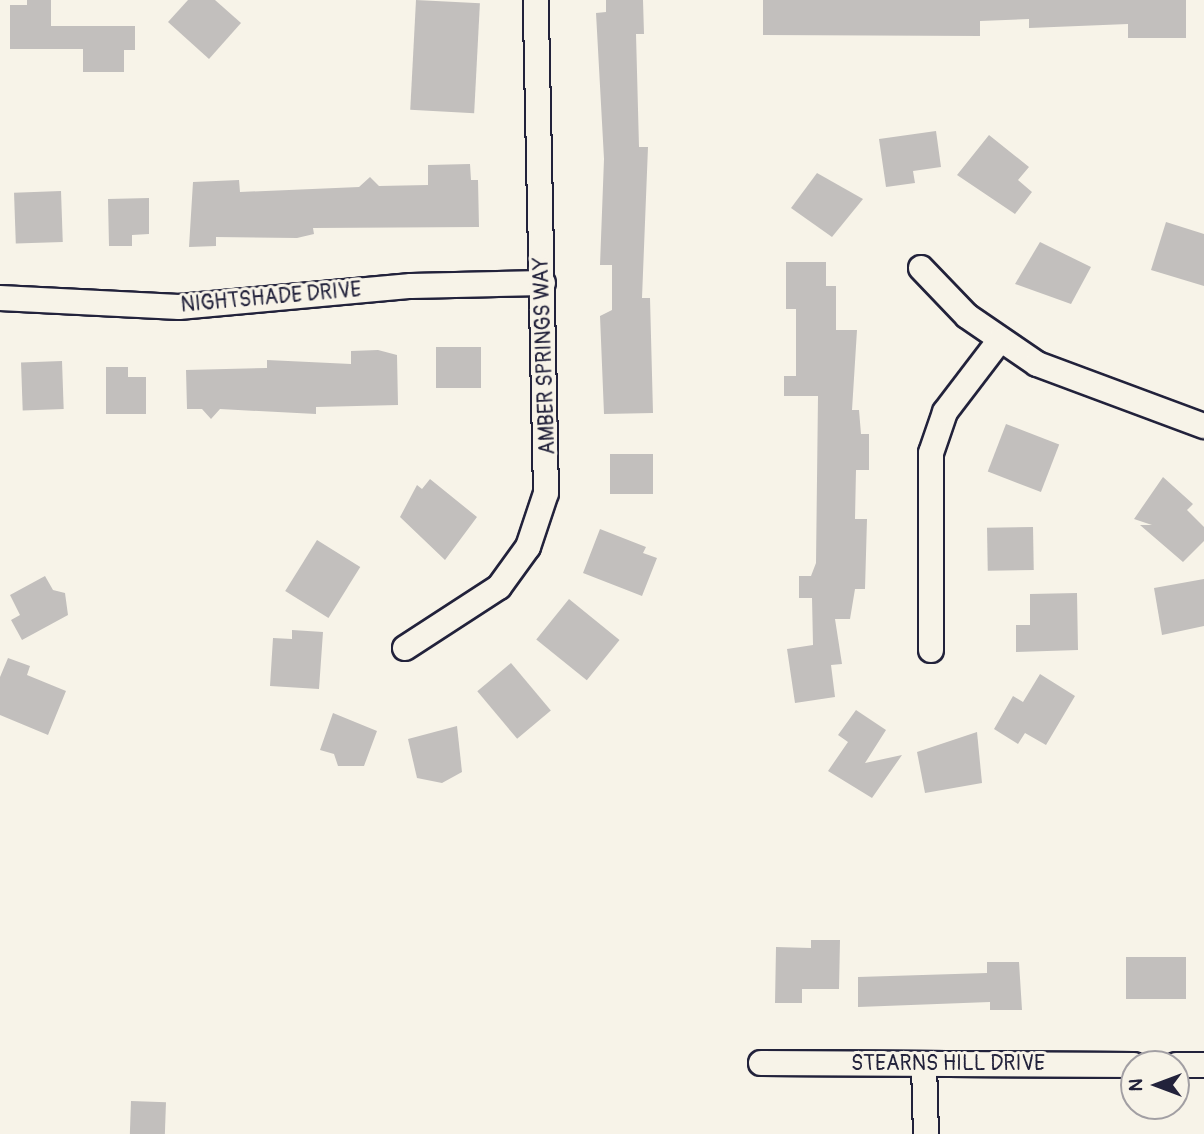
<!DOCTYPE html>
<html>
<head>
<meta charset="utf-8">
<style>
	body { margin:0 }
	#map { position:relative; width:1204px; height:1134px; overflow:hidden; background:#f7f3e8; font-family:Pangolin,sans-serif }
	div>[style] { position:absolute }
	.building>* { inset:0; background:#c2bfbd; transform-origin:0 0 }
	.roads { filter:drop-shadow(2px 0 #22223b) drop-shadow(-2px 0 #22223b) drop-shadow(0 2px #22223b) drop-shadow(0 -2px #22223b) }
	.minor>* { height:24px; margin:-12px; padding:0 12px; transform-origin:12px; border-radius:12px; background:#f7f3e8 }
	span { translate:-50% -50%; white-space:nowrap; text-align:center; line-height:1.15; -webkit-text-stroke:6px #f7f3e8; paint-order:stroke }
	.street-label { font-size:21px; color:#22223b }
	.north { position:absolute; left:1120px; top:1050px; width:70px; height:70px; box-sizing:border-box; background:#f7f3e8; border:2px solid #a29fa3; border-radius:50%; rotate:270deg; font-size:19px; font-weight:700; line-height:28px; text-align:center; color:#22223b }
	.north::after { content:''; display:block; margin:auto; width:24px; height:32px; background:#22223b; clip-path:polygon(50% 0,100% 100%,50% 72%,0 100%) }
</style>
</head>
<body>
<div id="map">
	<div class="building">
		<div style="clip-path:polygon(27px 0,51px 0,51px 26px,135px 26px,135px 50px,124px 50px,124px 72px,83px 72px,83px 49px,10px 49px,10px 5px,27px 5px)"></div>
		<div style="clip-path:polygon(188px 0,215px 0,241px 23px,209px 59px,168px 22px)"></div>
		<div style="left:416px;top:0;width:64px;height:110px;rotate:3deg"></div>
		<div style="clip-path:polygon(606px 0,643px 0,644px 34px,636px 34px,639px 147px,648px 147px,642px 298px,650px 298px,653px 413px,604px 414px,600px 316px,612px 310px,612px 265px,600px 265px,604px 159px,596px 13px,606px 12px)"></div>
		<div style="clip-path:polygon(763px 0,1186px 0,1186px 38px,1128px 38px,1128px 24px,1029px 28px,1029px 19px,980px 21px,980px 36px,763px 35px)"></div>
		<div style="clip-path:polygon(936px 131px,941px 167px,913px 171px,915px 183px,886px 187px,879px 139px)"></div>
		<div style="clip-path:polygon(989px 135px,1029px 167px,1018px 180px,1032px 192px,1015px 214px,957px 175px)"></div>
		<div style="clip-path:polygon(470px 164px,471px 180px,478px 180px,479px 227px,313px 228px,314px 234px,297px 238px,216px 237px,216px 246px,189px 247px,193px 182px,239px 180px,240px 192px,359px 187px,370px 177px,379px 186px,428px 185px,428px 165px)"></div>
		<div style="clip-path:polygon(817px 173px,863px 199px,832px 237px,791px 208px)"></div>
		<div style="left:61px;top:191px;width:51px;height:47px;rotate:88deg"></div>
		<div style="clip-path:polygon(149px 198px,149px 234px,132px 235px,132px 246px,109px 246px,108px 199px)"></div>
		<div style="clip-path:polygon(1166px 222px,1204px 234px,1204px 286px,1151px 270px)"></div>
		<div style="clip-path:polygon(1040px 242px,1091px 267px,1071px 304px,1015px 284px)"></div>
		<div style="clip-path:polygon(786px 262px,826px 262px,826px 286px,836px 286px,836px 330px,857px 330px,852px 410px,859px 410px,861px 434px,869px 434px,869px 470px,856px 470px,855px 519px,867px 519px,865px 589px,855px 589px,850px 619px,835px 619px,842px 664px,831px 665px,835px 697px,795px 703px,787px 649px,813px 645px,812px 598px,799px 598px,799px 576px,811px 576px,816px 563px,818px 396px,784px 396px,784px 376px,796px 376px,796px 309px,786px 309px)"></div>
		<div style="left:436px;top:347px;width:45px;height:41px"></div>
		<div style="clip-path:polygon(378px 350px,397px 355px,398px 405px,316px 407px,316px 414px,220px 409px,211px 419px,202px 409px,187px 409px,186px 370px,267px 368px,267px 360px,351px 364px,351px 351px)"></div>
		<div style="left:62px;top:361px;width:48px;height:41px;rotate:88deg"></div>
		<div style="clip-path:polygon(106px 367px,128px 367px,128px 377px,146px 377px,146px 414px,106px 414px)"></div>
		<div style="left:1006px;top:424px;width:57px;height:51px;rotate:21deg"></div>
		<div style="left:610px;top:454px;width:43px;height:40px"></div>
		<div style="clip-path:polygon(1163px 477px,1193px 504px,1187px 510px,1204px 527px,1204px 541px,1183px 562px,1140px 525px,1152px 525px,1134px 519px)"></div>
		<div style="clip-path:polygon(430px 479px,477px 517px,445px 560px,400px 517px,417px 485px,422px 489px)"></div>
		<div style="left:1033px;top:527px;width:43px;height:46px;rotate:89deg"></div>
		<div style="clip-path:polygon(600px 529px,646px 547px,643px 553px,657px 558px,642px 596px,583px 573px)"></div>
		<div style="left:317px;top:540px;width:51px;height:60px;rotate:32deg"></div>
		<div style="clip-path:polygon(45px 576px,53px 590px,65px 593px,68px 615px,22px 640px,11px 620px,20px 615px,10px 595px)"></div>
		<div style="clip-path:polygon(1204px 579px,1204px 626px,1162px 635px,1154px 588px)"></div>
		<div style="clip-path:polygon(1077px 593px,1078px 650px,1016px 652px,1016px 625px,1030px 625px,1030px 594px)"></div>
		<div style="left:569px;top:599px;width:65px;height:52px;rotate:39deg"></div>
		<div style="clip-path:polygon(292px 630px,323px 632px,319px 689px,270px 686px,273px 638px,292px 639px)"></div>
		<div style="clip-path:polygon(8px 658px,30px 666px,27px 675px,66px 691px,48px 735px,0 715px,0 677px)"></div>
		<div style="left:511px;top:663px;width:62px;height:44px;rotate:50deg"></div>
		<div style="clip-path:polygon(1040px 674px,1075px 696px,1046px 745px,1025px 733px,1018px 744px,994px 729px,1013px 696px,1023px 702px)"></div>
		<div style="clip-path:polygon(856px 710px,886px 730px,865px 763px,902px 755px,872px 798px,828px 771px,848px 742px,838px 735px)"></div>
		<div style="clip-path:polygon(333px 713px,377px 731px,364px 766px,338px 766px,334px 754px,320px 750px)"></div>
		<div style="clip-path:polygon(457px 726px,462px 772px,442px 783px,417px 778px,408px 739px)"></div>
		<div style="clip-path:polygon(977px 732px,982px 783px,925px 793px,917px 752px)"></div>
		<div style="clip-path:polygon(811px 940px,840px 940px,839px 989px,802px 989px,802px 1003px,775px 1003px,776px 947px,811px 948px)"></div>
		<div style="left:1126px;top:957px;width:60px;height:42px"></div>
		<div style="clip-path:polygon(987px 962px,1019px 962px,1022px 1010px,990px 1010px,990px 1002px,858px 1007px,858px 977px,987px 973px)"></div>
		<div style="left:131px;top:1101px;width:35px;height:33px;rotate:2deg"></div>
	</div>
	<div class="roads">
		<div class="minor">
			<div style="left:921px;top:268px;width:66px;rotate:46.2deg"></div>
			<div style="left:967px;top:316px;width:85px;rotate:34.4deg"></div>
			<div style="left:1037px;top:364px;width:178px;rotate:20.4deg"></div>
			<div style="left:0;top:298px;width:179px;rotate:2.9deg"></div>
			<div style="left:179px;top:307px;width:233px;rotate:-5.2deg"></div>
			<div style="left:411px;top:286px;width:132px;rotate:-1.3deg"></div>
			<div style="left:405px;top:648px;width:112px;rotate:-33deg"></div>
			<div style="left:499px;top:587px;width:49px;rotate:-54.1deg"></div>
			<div style="left:528px;top:547px;width:57px;rotate:-71.6deg"></div>
			<div style="left:546px;top:493px;width:493px;rotate:-91.2deg"></div>
			<div style="left:931px;top:650px;width:197px;rotate:-90deg"></div>
			<div style="left:931px;top:453px;width:43px;rotate:-71.1deg"></div>
			<div style="left:945px;top:412px;width:89px;rotate:-52.7deg"></div>
			<div style="left:761px;top:1063px;width:373px;rotate:0.3deg"></div>
			<div style="left:924px;top:1064px;width:70px;rotate:88.4deg"></div>
			<div style="left:1176px;top:1065px;width:28px"></div>
		</div>
	</div>
	<div class="street-label">
		<span style="left:271px;top:298px;rotate:-5deg">NIGHTSHADE DRIVE</span>
		<span style="left:545px;top:356px;rotate:-92deg">AMBER SPRINGS WAY</span>
		<span style="left:948px;top:1064px">STEARNS HILL DRIVE</span>
	</div>
	<div class="north">N</div>
</div>
</body>
</html>
